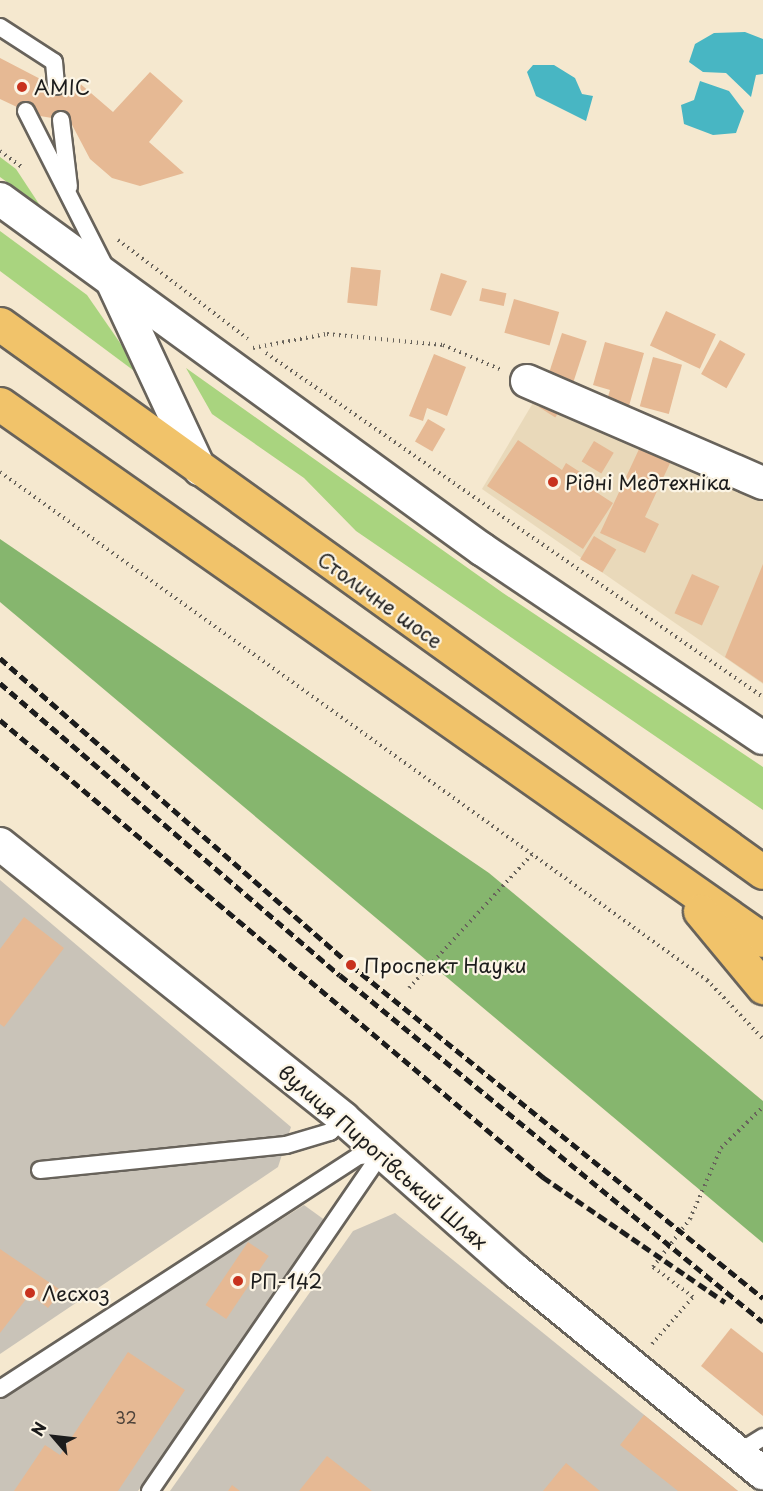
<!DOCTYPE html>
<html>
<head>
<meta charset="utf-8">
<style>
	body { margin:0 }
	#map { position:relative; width:763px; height:1491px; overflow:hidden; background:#f5e8cf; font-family:"Playpen Sans",sans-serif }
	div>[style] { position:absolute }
	.built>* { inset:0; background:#e9d9ba }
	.industrial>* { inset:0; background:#c9c3b8 }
	.green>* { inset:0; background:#a9d47f }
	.forest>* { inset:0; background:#86b66e }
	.water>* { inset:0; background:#48b6c3 }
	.building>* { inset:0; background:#e6b994; transform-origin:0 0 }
	.path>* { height:4px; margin-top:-2px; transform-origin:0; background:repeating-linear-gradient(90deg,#68635b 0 1.5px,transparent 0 6px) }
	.roads { filter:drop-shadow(2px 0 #68635b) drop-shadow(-2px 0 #68635b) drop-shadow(0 2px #68635b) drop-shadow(0 -2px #68635b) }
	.lane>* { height:16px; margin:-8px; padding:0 8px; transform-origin:8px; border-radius:8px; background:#fff }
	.street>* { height:32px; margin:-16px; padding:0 16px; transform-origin:16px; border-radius:16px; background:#fff }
	.highway>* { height:33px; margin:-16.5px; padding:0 16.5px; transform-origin:16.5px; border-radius:16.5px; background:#f1c36a }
	.rail>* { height:4.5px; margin-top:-2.25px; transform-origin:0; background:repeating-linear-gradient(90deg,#1c1c1c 0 9px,transparent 0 13.5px) }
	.dots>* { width:16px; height:16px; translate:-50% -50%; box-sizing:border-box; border:3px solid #fcf5e5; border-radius:50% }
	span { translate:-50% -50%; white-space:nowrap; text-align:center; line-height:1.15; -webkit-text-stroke:4.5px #fcf5e5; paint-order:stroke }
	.number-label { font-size:16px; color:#4e433a }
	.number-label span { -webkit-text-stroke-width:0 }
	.poi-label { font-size:20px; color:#1c1c1c }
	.left { translate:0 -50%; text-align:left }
	.street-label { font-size:20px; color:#1c1c1c }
	.north { position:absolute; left:24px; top:1407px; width:60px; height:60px; -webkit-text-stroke:4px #fcf5e5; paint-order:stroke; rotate:298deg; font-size:16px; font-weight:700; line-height:24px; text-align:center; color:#1c1c1c }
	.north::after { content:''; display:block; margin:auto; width:21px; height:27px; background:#1c1c1c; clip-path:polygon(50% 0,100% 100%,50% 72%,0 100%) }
</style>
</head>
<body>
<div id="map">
	<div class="built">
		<div style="clip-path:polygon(540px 391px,763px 495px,763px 684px,482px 489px)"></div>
	</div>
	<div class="industrial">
		<div style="clip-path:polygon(0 880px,291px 1127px,278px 1167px,0 1354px)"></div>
		<div style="clip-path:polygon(304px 1205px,333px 1226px,138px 1491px,0 1491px,0 1397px)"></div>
		<div style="clip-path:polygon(395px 1213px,738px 1491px,170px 1491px,353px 1231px)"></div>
	</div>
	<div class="green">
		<div style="clip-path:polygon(0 157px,16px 169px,41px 207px,0 177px)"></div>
		<div style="clip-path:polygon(0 231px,87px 295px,145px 379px,0 271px)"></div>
		<div style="clip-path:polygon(186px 368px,503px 593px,763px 767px,763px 810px,356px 531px,304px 478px,212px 414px)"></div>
	</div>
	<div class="forest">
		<div style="clip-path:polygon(0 539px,489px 873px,763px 1101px,763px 1243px,0 602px)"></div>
	</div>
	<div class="water">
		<div style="clip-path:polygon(745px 32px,763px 39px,763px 74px,756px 75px,751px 97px,726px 73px,703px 72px,689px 62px,695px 44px,714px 33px)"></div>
		<div style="clip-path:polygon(533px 65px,554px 65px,575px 78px,582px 94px,593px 96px,586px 121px,536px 96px,527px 72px)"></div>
		<div style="clip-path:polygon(700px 81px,729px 91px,744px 111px,736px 133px,713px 135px,684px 124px,681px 105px,694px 100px)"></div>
	</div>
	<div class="building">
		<div style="clip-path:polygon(0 58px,73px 96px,77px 81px,113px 112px,150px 72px,183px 101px,149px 142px,184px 173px,140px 186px,112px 178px,90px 159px,70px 121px,34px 115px,0 99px)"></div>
		<div style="left:351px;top:267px;width:30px;height:36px;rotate:6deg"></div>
		<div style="clip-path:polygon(441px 273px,467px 281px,451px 316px,430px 310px)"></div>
		<div style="left:482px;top:288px;width:25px;height:13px;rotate:12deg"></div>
		<div style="left:514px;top:299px;width:47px;height:35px;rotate:16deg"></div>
		<div style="left:666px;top:311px;width:55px;height:38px;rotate:25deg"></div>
		<div style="left:562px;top:333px;width:26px;height:45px;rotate:18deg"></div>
		<div style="left:720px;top:340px;width:29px;height:39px;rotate:29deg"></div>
		<div style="clip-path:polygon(605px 342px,644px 353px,629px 406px,607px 400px,610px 390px,593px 385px)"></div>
		<div style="clip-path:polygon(434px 354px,466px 367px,447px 416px,427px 408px,423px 421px,409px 416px)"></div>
		<div style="left:653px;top:357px;width:30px;height:51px;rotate:15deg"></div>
		<div style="left:545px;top:398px;width:19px;height:11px;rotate:32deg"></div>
		<div style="left:428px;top:419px;width:20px;height:26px;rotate:30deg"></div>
		<div style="clip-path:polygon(518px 440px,562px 470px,566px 463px,597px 483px,593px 490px,613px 503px,583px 549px,487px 486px)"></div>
		<div style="left:594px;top:441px;width:23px;height:24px;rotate:31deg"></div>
		<div style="clip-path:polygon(640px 447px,671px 461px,645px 517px,659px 524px,645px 553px,600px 533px)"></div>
		<div style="left:594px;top:536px;width:26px;height:27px;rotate:31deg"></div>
		<div style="clip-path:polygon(763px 564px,763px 683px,725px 657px)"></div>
		<div style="left:692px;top:574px;width:30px;height:43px;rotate:24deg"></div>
		<div style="clip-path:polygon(24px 917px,64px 948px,4px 1027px,0 1024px,0 949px)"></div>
		<div style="left:248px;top:1242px;width:25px;height:76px;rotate:34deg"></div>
		<div style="clip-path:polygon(0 1249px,62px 1291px,48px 1308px,30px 1294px,0 1333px)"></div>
		<div style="clip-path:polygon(731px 1328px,763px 1353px,763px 1416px,701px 1366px)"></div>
		<div style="clip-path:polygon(128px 1352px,185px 1390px,118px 1491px,14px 1491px,45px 1445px,60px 1455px)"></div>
		<div style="clip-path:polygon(644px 1415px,707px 1466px,738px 1491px,678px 1491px,620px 1445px)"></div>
		<div style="clip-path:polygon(327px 1456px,372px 1491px,299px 1491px)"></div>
		<div style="clip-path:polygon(566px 1463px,600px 1491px,543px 1491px)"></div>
		<div style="clip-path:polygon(232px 1485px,240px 1491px,228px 1491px)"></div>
	</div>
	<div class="path">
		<div style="left:0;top:151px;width:26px;rotate:36deg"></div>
		<div style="left:118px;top:240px;width:163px;rotate:37.3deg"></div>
		<div style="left:253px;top:348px;width:75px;rotate:-10.7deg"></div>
		<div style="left:327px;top:334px;width:117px;rotate:5.4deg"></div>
		<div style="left:443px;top:345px;width:64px;rotate:23deg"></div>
		<div style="left:266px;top:353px;width:604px;rotate:34.69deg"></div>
		<div style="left:0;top:472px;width:871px;rotate:35.7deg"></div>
		<div style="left:707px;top:980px;width:81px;rotate:46.5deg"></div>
		<div style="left:409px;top:988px;width:183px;rotate:-47.4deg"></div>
		<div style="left:652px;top:1344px;width:62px;rotate:-48.9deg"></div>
		<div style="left:693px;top:1297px;width:50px;rotate:-143.1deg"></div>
		<div style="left:653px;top:1267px;width:61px;rotate:-52.4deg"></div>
		<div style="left:690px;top:1219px;width:77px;rotate:-66.4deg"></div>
		<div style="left:721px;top:1148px;width:59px;rotate:-44.3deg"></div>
	</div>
	<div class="roads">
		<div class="lane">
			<div style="left:0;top:27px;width:64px;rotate:32.9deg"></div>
			<div style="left:54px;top:62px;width:24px;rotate:85deg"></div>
			<div style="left:26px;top:111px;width:177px;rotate:63.1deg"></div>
			<div style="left:61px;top:120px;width:67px;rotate:83.2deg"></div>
			<div style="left:40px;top:1170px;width:247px;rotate:-5.8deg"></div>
			<div style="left:286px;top:1145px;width:46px;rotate:-16.5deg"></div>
			<div style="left:330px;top:1132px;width:19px;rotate:-43deg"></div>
			<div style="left:0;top:1389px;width:428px;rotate:-33deg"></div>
			<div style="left:359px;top:1156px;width:22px;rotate:-5deg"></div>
			<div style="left:736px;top:1454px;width:32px;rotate:-32deg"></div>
			<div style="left:150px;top:1491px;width:409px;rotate:-55.6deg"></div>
		</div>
		<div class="street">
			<div style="left:0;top:199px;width:597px;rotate:36.01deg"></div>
			<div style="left:483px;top:550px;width:337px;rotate:33.9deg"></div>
			<div style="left:112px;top:281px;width:208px;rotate:65deg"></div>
			<div style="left:527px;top:381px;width:257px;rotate:23.4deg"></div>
			<div style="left:0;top:844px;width:440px;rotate:38.6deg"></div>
			<div style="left:344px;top:1119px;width:231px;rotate:41.5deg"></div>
			<div style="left:517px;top:1272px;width:318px;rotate:39.3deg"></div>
		</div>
		<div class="highway">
			<div style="left:0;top:324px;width:939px;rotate:35.69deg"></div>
			<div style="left:0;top:404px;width:932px;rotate:35.09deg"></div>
			<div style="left:700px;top:911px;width:99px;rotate:50.3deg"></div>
		</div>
	</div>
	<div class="rail">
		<div style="left:0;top:658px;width:466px;rotate:41.2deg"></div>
		<div style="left:351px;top:965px;width:530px;rotate:38.95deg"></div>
		<div style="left:0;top:683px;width:448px;rotate:40.7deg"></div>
		<div style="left:340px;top:975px;width:547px;rotate:39.36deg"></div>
		<div style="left:0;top:720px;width:710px;rotate:40.08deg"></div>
		<div style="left:543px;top:1177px;width:221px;rotate:34.5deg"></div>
	</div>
	<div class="dots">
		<div style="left:22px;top:87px;background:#c8321e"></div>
		<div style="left:553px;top:482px;background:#c8321e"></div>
		<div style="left:351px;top:965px;background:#c8321e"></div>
		<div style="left:238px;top:1281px;background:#c8321e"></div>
		<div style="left:30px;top:1293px;background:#c8321e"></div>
	</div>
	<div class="number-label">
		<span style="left:126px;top:1417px">32</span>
	</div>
	<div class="poi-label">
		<span class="left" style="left:34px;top:87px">AMIC</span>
		<span class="left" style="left:565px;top:482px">Рідні Медтехніка</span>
		<span class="left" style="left:364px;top:965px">Проспект Науки</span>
		<span class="left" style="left:250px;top:1281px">РП-142</span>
		<span class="left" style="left:42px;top:1293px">Лесхоз</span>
	</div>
	<div class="street-label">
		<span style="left:380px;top:600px;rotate:36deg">Столичне шосе</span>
		<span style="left:383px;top:1157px;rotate:41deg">вулиця Пирогівський Шлях</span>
	</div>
	<div class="north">N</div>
</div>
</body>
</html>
